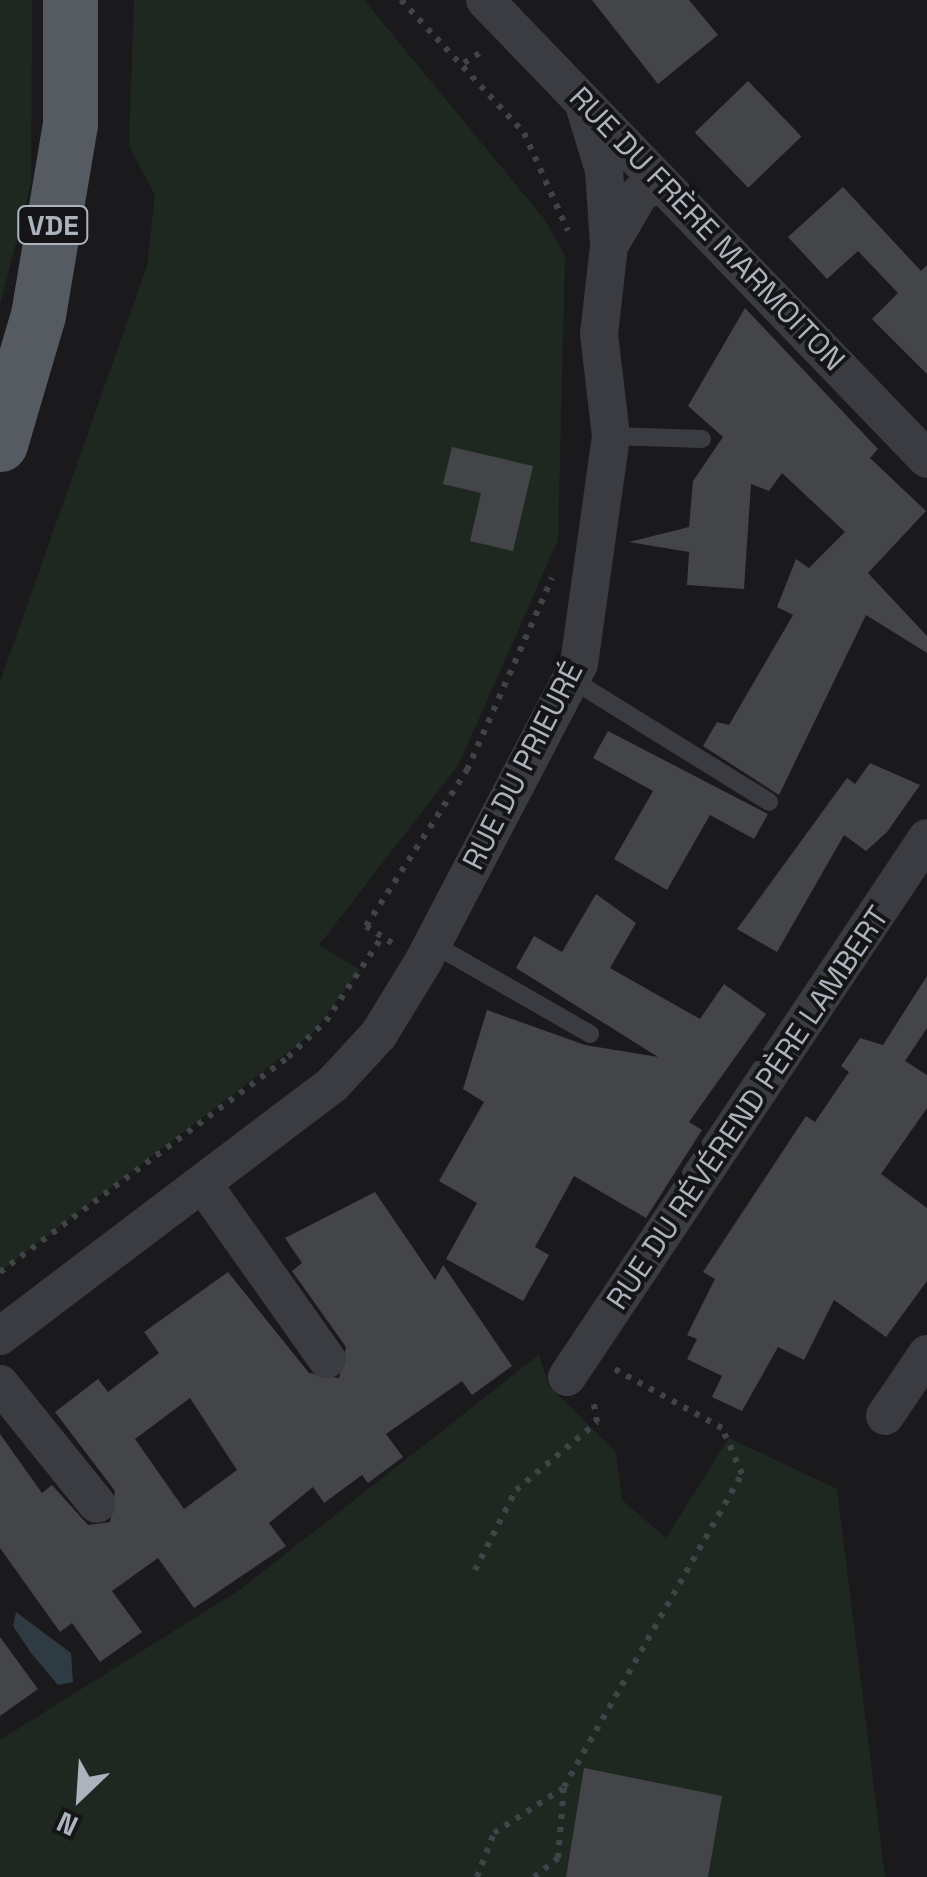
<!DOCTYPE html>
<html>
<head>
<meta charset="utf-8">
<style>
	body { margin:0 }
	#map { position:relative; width:927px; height:1877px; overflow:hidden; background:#1a1a1c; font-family:"Space Grotesk",sans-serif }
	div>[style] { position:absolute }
	.green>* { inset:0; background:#1f2820 }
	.water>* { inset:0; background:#2e3b42 }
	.building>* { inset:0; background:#444549; transform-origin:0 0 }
	.path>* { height:6px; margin-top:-3px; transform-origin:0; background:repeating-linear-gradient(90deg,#404449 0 5px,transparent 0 13px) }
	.lane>* { height:18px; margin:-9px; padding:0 9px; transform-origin:9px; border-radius:9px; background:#3a3c42 }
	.street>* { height:38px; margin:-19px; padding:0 19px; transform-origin:19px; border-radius:19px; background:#3a3c42 }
	.primary>* { height:55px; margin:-27.5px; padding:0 27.5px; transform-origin:27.5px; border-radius:27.5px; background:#565a61 }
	span { translate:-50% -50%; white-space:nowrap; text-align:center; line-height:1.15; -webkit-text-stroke:8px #151517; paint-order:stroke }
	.shield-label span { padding:2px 8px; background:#151517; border:2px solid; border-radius:8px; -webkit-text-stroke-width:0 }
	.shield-label { font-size:28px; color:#acb3bd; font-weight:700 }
	.street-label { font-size:30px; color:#acb3bd }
	.north { position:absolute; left:30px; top:1747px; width:100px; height:100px; -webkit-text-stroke:8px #151517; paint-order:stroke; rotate:205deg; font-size:28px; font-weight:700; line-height:40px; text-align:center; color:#acb3bd }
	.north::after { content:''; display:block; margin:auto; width:35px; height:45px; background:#acb3bd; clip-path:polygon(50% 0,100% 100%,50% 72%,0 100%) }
</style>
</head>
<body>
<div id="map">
	<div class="green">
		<div style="clip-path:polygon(0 0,32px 0,31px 183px,0 305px)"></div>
		<div style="clip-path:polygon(134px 0,364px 0,545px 220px,565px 256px,558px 540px,459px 764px,319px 945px,360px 970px,313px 1033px,0 1272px,0 682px,147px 266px,155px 195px,129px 146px)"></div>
		<div style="clip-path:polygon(539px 1355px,549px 1386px,616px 1452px,622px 1500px,666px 1538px,729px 1438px,837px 1489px,885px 1877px,0 1877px,0 1740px,241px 1589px)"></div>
	</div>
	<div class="water">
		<div style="clip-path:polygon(16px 1612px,71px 1653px,73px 1682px,58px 1685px,31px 1653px,13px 1626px)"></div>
	</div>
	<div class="building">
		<div style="clip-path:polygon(592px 0,689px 0,718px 35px,658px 84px)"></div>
		<div style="left:748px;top:81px;width:77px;height:74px;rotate:46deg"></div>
		<div style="clip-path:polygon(843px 187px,921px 271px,927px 265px,927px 374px,872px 319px,898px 293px,858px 251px,827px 279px,788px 237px)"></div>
		<div style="clip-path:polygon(745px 308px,878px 449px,870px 458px,926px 511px,868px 573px,927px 636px,927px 653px,866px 615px,779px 795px,703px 746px,717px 722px,729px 725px,793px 615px,777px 607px,796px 559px,809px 568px,845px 532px,782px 473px,769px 491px,751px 484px,744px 589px,687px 585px,689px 552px,629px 542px,689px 527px,693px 481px,723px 437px,688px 406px)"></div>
		<div style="clip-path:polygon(452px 447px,533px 466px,513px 551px,470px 541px,481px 493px,443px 484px)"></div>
		<div style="clip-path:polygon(608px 731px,768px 814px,754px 839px,710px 815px,667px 890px,614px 859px,653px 791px,593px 758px)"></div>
		<div style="clip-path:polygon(870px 763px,920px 785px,887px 832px,866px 851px,844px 835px,777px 952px,737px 929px,847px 778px,855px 784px)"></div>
		<div style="clip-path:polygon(596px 894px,636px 923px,610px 968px,700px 1019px,724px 984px,766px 1014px,689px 1122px,702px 1130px,646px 1218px,574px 1176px,535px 1247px,549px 1255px,523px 1301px,446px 1259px,477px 1203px,439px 1181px,484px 1102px,463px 1089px,487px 1010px,585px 1045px,658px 1057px,516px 968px,534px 936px,562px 952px)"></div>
		<div style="clip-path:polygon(927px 976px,927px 1028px,905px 1061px,927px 1075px,927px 1108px,881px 1174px,927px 1208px,927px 1281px,886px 1337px,834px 1300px,804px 1360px,778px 1347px,742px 1411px,712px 1397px,722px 1376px,687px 1359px,697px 1339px,687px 1335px,715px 1279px,703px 1272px,806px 1116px,815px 1122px,849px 1072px,841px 1066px,860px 1038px,883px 1045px)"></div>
		<div style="clip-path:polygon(evenodd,375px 1192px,435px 1280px,443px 1265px,512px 1366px,472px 1395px,462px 1381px,386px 1434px,403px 1457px,368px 1483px,362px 1475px,324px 1503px,313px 1487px,269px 1523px,286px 1546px,194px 1608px,158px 1558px,112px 1591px,142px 1632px,100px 1662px,72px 1623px,60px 1632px,0 1548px,0 1434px,42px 1493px,52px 1485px,88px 1525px,110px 1522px,115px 1491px,55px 1412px,98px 1379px,108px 1392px,159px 1353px,144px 1332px,228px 1272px,309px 1373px,339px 1378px,346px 1347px,292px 1271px,302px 1263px,285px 1238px,375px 1192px,190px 1398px,237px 1470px,184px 1509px,135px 1439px,190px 1398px)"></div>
		<div style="clip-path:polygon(0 1637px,38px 1689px,0 1716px)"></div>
		<div style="clip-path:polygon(584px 1768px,722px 1796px,708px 1877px,566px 1877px)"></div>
	</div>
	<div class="path">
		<div style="left:401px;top:0;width:181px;rotate:47.2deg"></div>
		<div style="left:524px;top:133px;width:107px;rotate:65.8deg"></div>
		<div style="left:464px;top:63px;width:24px;rotate:-33deg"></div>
		<div style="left:392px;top:943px;width:31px;rotate:-147deg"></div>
		<div style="left:366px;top:926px;width:186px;rotate:-57.1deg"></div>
		<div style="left:467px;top:770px;width:210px;rotate:-66.1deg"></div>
		<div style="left:0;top:1272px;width:359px;rotate:-36.7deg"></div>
		<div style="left:288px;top:1057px;width:52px;rotate:-43.5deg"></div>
		<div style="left:326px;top:1021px;width:101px;rotate:-56.3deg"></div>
		<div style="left:475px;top:1570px;width:90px;rotate:-62.9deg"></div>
		<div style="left:516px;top:1490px;width:106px;rotate:-40deg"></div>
		<div style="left:597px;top:1422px;width:23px;rotate:-100deg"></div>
		<div style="left:477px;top:1877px;width:47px;rotate:-68.9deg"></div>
		<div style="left:494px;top:1833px;width:82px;rotate:-33.1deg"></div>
		<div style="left:534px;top:1877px;width:31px;rotate:-38deg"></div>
		<div style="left:558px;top:1858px;width:71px;rotate:-85.2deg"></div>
		<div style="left:564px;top:1787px;width:360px;rotate:-60.4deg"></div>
		<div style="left:742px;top:1474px;width:50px;rotate:-113.5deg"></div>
		<div style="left:722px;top:1428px;width:124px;rotate:-151.2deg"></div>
	</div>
	<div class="lane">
		<div style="left:611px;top:436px;width:91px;rotate:1.9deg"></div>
		<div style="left:571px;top:679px;width:233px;rotate:31.8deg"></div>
		<div style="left:433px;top:944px;width:181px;rotate:29.8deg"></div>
	</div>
	<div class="street">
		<div style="left:485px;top:0;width:637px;rotate:46.08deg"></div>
		<div style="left:585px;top:108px;width:65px;rotate:73deg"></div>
		<div style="left:604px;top:170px;width:76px;rotate:86.2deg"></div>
		<div style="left:205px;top:1187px;width:211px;rotate:54.7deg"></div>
		<div style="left:0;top:1336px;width:416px;rotate:-37.1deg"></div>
		<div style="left:332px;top:1085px;width:69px;rotate:-47.3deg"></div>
		<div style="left:379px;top:1034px;width:84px;rotate:-58.6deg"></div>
		<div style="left:423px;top:962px;width:336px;rotate:-62.4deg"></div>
		<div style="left:579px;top:664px;width:230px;rotate:-82deg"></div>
		<div style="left:611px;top:436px;width:103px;rotate:-96.7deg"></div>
		<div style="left:599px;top:334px;width:89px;rotate:-83.5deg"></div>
		<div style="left:609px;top:246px;width:61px;rotate:-59.7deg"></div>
		<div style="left:640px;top:193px;width:23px;rotate:-29deg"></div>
		<div style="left:567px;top:1377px;width:648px;rotate:-56.26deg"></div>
		<div style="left:0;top:1384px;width:154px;rotate:51.1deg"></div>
		<div style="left:885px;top:1416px;width:75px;rotate:-55.9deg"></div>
	</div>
	<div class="primary">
		<div style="left:0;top:444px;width:134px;rotate:-73.6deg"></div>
		<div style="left:38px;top:315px;width:194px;rotate:-80.5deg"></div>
		<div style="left:70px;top:124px;width:124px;rotate:-90deg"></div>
	</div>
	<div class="shield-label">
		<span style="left:53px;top:225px">VDE</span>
	</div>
	<div class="street-label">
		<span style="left:707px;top:229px;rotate:46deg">RUE DU FRÈRE MARMOITON</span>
		<span style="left:523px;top:766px;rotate:-63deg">RUE DU PRIEURÉ</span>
		<span style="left:748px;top:1108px;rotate:-56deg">RUE DU RÉVÉREND PÈRE LAMBERT</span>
	</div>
	<div class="north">N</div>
</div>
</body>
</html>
